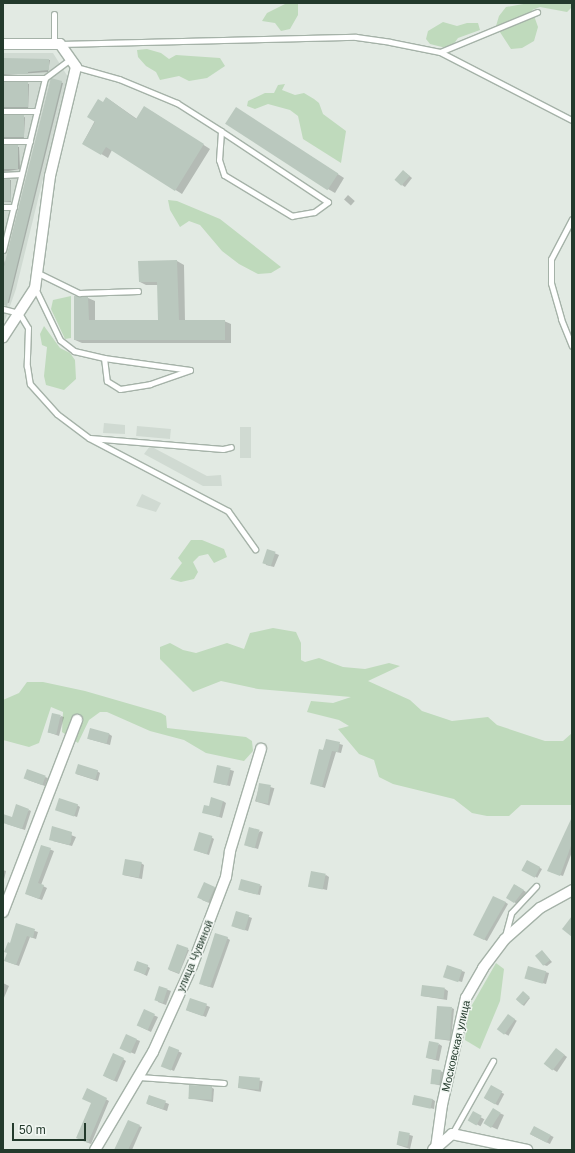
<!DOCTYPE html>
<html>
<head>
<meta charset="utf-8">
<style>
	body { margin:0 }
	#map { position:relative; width:575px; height:1153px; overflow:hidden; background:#e2eae3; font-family:Arial,sans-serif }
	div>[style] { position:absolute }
	.built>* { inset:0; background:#d0dad2; transform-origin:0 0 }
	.green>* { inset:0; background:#bfdabc }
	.shadow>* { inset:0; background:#0003; transform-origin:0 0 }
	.building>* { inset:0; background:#bac8be; transform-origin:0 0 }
	.roads { filter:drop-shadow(1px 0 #a5b2a8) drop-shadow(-1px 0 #a5b2a8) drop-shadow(0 1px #a5b2a8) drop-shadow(0 -1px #a5b2a8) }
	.lane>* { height:5px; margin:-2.5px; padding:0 2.5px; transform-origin:2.5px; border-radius:2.5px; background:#fff }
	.street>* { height:10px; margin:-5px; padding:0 5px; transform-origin:5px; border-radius:5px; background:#fff }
	.secondary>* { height:12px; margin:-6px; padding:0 6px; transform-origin:6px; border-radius:6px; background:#fff }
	span { translate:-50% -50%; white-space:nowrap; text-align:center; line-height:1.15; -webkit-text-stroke:3px #f2f7f3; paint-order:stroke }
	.street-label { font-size:11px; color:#233a2c }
	.frame { position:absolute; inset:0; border:4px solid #233a2c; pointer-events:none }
	.scale { position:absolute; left:12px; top:1123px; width:74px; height:18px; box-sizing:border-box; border:2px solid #233a2c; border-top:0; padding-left:5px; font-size:12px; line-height:14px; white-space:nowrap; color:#233a2c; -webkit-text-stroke:3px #f2f7f3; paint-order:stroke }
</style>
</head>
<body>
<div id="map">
	<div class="built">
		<div style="clip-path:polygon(3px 53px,53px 53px,68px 77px,16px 289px,3px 326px)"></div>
		<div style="clip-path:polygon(104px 423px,125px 425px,125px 434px,103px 433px)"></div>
		<div style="left:137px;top:426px;width:34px;height:10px;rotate:5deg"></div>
		<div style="left:240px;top:427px;width:11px;height:31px"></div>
		<div style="clip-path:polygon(150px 446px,207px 476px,221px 475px,222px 486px,203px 486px,144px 454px)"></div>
		<div style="clip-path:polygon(142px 494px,161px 503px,156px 512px,136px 506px)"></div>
	</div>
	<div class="green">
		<div style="clip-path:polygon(529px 3px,572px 3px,572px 7px,567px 12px,540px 7px,532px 10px,538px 27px,534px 41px,522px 48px,511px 49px,496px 26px,499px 16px,506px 7px)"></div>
		<div style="clip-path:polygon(285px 4px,298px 4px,298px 15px,290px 29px,281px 31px,275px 23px,262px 21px,267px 13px)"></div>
		<div style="clip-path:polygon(443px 22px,457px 26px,467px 23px,478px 23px,480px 30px,458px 38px,450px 49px,430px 44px,426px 39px,428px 31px)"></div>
		<div style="clip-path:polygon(147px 49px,161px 53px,169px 59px,176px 55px,220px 58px,225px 66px,207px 78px,189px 81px,179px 76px,160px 80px,156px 72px,146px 66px,138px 57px,137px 50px)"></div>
		<div style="clip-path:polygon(285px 84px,282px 90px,295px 95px,304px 93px,314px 99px,319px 103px,323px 114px,346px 131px,341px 163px,303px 139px,298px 116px,290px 110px,268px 104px,255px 109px,247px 106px,248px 101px,265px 93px,274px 93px,278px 85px)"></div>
		<div style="clip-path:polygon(168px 200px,177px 201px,220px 219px,281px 267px,271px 273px,258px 274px,239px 264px,222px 251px,200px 225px,189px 221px,180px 227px,170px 210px)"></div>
		<div style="clip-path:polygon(71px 296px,71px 338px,65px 339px,51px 309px,53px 300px)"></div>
		<div style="clip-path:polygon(44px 326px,60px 348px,70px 353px,75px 360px,76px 379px,64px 390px,46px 385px,44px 376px,47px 347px,42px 345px,40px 334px)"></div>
		<div style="clip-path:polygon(191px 540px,202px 540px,224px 549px,227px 557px,214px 563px,208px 554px,199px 556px,193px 562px,198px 572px,194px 579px,181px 582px,170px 579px,182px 563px,178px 558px)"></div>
		<div style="clip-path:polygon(273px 628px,296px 632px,301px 643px,301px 660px,305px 662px,319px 658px,343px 667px,365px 669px,389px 663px,400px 666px,368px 681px,410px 700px,422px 711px,452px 721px,488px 717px,497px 725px,545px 741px,563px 741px,572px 733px,572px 805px,521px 805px,509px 816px,487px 816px,472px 813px,454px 799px,393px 784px,379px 777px,374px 760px,359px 754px,338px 729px,349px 726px,339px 720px,307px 712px,311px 701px,333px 703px,351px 697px,258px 689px,221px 681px,193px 692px,160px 659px,160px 647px,170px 643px,183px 650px,196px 653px,227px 643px,244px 649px,250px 633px)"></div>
		<div style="clip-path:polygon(27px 682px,43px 682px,85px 691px,161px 713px,166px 716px,167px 728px,246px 737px,252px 741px,253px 751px,244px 761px,206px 753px,184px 740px,150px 731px,107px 712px,100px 712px,89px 720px,78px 743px,62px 732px,63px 712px,51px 707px,39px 743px,29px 747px,3px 740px,3px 700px,19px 693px)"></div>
		<div style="clip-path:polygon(496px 963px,504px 969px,500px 1001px,480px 1049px,465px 1040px,468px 1012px)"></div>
	</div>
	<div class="shadow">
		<div style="clip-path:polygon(3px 59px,49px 60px,50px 60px,48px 72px,3px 75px)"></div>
		<div style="clip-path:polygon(51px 80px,63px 83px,9px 303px,3px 301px,3px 255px,5px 265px)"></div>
		<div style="left:3px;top:83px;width:26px;height:25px;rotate:2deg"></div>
		<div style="clip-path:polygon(107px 98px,137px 119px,151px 111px,210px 149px,182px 194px,112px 150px,108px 158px,83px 143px)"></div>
		<div style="clip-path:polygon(242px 112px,344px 178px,335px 193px,328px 189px)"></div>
		<div style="left:3px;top:116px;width:22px;height:22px;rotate:3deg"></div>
		<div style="clip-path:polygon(3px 146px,19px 147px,20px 169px,3px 172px)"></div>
		<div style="clip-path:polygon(406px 173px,412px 178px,405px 187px,402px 185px)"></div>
		<div style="left:3px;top:180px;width:8px;height:22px"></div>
		<div style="left:348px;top:195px;width:9px;height:6px;rotate:41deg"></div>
		<div style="clip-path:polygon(177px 261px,184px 265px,185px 321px,224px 321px,231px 324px,231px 343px,82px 343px,75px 340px,75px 297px,88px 298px,95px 301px,95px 321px,159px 321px,158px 285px,146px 285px,140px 282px,139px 262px)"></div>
		<div style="clip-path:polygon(267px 550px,279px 555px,274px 567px,266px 565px)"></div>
		<div style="clip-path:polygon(61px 716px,64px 717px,59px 736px,48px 732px)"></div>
		<div style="clip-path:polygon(109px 734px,112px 736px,110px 745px,89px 739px)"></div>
		<div style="clip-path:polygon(327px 740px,343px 745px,341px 753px,336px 752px,325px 788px,311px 783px)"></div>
		<div style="clip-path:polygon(217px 766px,234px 771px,230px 786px,216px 783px)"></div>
		<div style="clip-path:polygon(97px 771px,100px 773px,98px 781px,76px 774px)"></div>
		<div style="clip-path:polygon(45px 777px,48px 778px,45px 786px,28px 780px)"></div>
		<div style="left:260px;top:784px;width:15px;height:18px;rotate:16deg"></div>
		<div style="clip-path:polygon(223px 801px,226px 803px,222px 818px,203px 812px)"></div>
		<div style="clip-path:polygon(77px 805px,80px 807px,77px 817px,60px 811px)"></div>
		<div style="clip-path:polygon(29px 810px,31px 811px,25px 830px,7px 824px)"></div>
		<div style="clip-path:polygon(53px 828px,76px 837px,72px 846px,53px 841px)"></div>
		<div style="clip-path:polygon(260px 831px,263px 832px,258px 849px,248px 846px)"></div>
		<div style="clip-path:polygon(572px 832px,572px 852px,563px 876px,551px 872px)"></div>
		<div style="clip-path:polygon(211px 837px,214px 839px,209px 855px,194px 850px)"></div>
		<div style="clip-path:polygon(42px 846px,54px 851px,41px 885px,47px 888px,42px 900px,29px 895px)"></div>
		<div style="left:527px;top:861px;width:17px;height:10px;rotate:28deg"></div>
		<div style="clip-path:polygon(141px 863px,144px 865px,142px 879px,123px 875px)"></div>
		<div style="clip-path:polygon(3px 870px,6px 871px,3px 884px)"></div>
		<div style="clip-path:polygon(326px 875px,329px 877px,327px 890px,309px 886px)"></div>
		<div style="clip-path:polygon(205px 884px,218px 889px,212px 904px,202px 900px)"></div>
		<div style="clip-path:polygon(259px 885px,262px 886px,260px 895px,243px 891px)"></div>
		<div style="left:515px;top:885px;width:13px;height:15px;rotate:32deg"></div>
		<div style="clip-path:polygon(505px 902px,508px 904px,487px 941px,475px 935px)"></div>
		<div style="clip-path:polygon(236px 912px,252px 918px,248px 931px,235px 927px)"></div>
		<div style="clip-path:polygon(17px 925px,38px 932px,36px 939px,30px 937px,19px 966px,8px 962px)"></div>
		<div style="clip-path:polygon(227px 938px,230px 940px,213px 988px,203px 985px)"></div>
		<div style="clip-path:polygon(187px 949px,189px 950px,179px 974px,169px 970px)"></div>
		<div style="clip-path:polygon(542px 951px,552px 962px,547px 966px,544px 965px)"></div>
		<div style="clip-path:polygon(147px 966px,150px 968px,147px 976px,137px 971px)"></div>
		<div style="clip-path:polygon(447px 966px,465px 972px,462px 982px,447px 978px)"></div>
		<div style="clip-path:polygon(528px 967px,549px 973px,546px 984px,528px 979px)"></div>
		<div style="clip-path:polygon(3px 983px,9px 986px,3px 1000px)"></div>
		<div style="clip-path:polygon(160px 987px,171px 991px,166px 1005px,158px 1002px)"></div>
		<div style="clip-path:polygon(445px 989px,448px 991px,447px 1000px,422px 996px)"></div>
		<div style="clip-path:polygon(523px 993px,530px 998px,524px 1006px,517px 1000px)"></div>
		<div style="clip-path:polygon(191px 999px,210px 1007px,206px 1017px,189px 1011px)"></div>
		<div style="clip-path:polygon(452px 1008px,454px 1009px,451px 1041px,439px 1039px,437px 1038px)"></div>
		<div style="clip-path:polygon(144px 1011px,158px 1017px,151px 1032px,141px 1027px)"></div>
		<div style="left:508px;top:1016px;width:10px;height:17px;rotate:29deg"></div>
		<div style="clip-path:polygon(127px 1036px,140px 1041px,135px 1054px,125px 1050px)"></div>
		<div style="clip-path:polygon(439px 1044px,442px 1046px,439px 1061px,427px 1058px)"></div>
		<div style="clip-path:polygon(169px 1047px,182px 1053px,174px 1071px,165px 1067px)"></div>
		<div style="clip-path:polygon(559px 1051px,567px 1057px,557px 1072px,546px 1065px)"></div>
		<div style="clip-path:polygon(123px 1059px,126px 1061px,117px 1082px,106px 1077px)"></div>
		<div style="clip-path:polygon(440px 1071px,443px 1072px,442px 1086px,431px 1083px)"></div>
		<div style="left:240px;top:1077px;width:23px;height:11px;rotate:10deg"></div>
		<div style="clip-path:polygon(211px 1087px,214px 1089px,213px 1102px,188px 1098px)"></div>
		<div style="left:491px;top:1087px;width:15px;height:13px;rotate:28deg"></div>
		<div style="clip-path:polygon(88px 1089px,109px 1101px,91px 1144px,81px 1140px,92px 1103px)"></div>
		<div style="clip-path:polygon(149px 1096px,169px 1104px,167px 1111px,147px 1104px)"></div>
		<div style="clip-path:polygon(432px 1099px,435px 1101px,434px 1109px,414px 1104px)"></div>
		<div style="left:493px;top:1110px;width:12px;height:16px;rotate:24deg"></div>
		<div style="left:473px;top:1113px;width:13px;height:8px;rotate:29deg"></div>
		<div style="clip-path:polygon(139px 1126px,142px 1127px,132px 1150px,115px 1150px)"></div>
		<div style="left:534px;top:1127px;width:22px;height:8px;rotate:27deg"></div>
		<div style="clip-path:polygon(400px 1132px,413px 1136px,410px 1149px,398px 1145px)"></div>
	</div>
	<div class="building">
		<div style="clip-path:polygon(3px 58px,49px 59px,49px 70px,28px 72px,28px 74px,3px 74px)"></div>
		<div style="clip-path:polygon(51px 78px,62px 81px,7px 306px,3px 305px,3px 270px)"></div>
		<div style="left:3px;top:82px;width:25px;height:25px"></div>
		<div style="clip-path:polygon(106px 97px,136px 119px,144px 106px,204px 144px,175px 191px,106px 147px,101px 155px,82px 144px,95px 122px,87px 117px,98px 99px,103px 102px)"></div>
		<div style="left:236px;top:107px;width:122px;height:20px;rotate:33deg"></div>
		<div style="left:3px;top:115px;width:21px;height:22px"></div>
		<div style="left:3px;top:145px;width:15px;height:24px"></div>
		<div style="left:403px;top:170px;width:9px;height:13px;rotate:41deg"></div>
		<div style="clip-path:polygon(3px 179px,10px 179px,11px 201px,3px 202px)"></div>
		<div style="clip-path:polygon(177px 260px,179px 320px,225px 320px,225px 340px,74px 340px,74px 296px,88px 297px,89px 320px,158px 320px,157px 282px,139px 282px,138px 261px)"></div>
		<div style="left:267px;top:549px;width:9px;height:15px;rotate:18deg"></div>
		<div style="left:52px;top:713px;width:9px;height:20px;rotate:13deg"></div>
		<div style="left:90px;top:728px;width:20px;height:11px;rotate:15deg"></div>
		<div style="clip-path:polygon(326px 739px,340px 742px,338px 752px,332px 751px,322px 787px,310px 784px,319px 749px,323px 750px)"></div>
		<div style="left:78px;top:764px;width:21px;height:10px;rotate:17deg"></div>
		<div style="left:217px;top:765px;width:14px;height:18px;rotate:12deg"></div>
		<div style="left:27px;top:769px;width:20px;height:10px;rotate:20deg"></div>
		<div style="left:259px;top:783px;width:12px;height:19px;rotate:9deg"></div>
		<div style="clip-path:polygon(211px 797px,223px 801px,219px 817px,202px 813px,204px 805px,209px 806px)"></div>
		<div style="left:59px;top:798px;width:20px;height:13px;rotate:18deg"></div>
		<div style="clip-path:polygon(16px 804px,29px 809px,22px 829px,3px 823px,3px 814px,12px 817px)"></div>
		<div style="clip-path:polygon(572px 817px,572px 843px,560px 876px,547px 871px)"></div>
		<div style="clip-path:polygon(52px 826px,72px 832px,71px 842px,69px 845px,49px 840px)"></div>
		<div style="left:249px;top:827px;width:11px;height:19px;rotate:15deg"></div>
		<div style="left:199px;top:832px;width:14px;height:19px;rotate:17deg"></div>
		<div style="clip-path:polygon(41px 845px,51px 848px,38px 883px,44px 885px,39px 899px,25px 894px)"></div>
		<div style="left:125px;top:859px;width:17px;height:16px;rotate:10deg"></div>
		<div style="left:527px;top:860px;width:15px;height:12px;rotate:28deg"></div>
		<div style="left:311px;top:871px;width:15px;height:16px;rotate:11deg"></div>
		<div style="left:241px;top:879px;width:20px;height:11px;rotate:15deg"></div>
		<div style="left:204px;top:882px;width:12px;height:17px;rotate:24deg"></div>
		<div style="clip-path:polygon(514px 884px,524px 890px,514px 903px,506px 898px)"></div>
		<div style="clip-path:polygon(493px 896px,506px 902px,484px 940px,473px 935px)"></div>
		<div style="left:236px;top:911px;width:14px;height:16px;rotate:17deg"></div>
		<div style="clip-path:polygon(572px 916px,572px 937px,562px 929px)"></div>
		<div style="clip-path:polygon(16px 923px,35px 929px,33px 938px,27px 936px,16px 965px,4px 961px,7px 953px,4px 952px,8px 942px,10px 943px)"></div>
		<div style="clip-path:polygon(215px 933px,228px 937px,210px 987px,199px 984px)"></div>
		<div style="left:177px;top:944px;width:12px;height:27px;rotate:20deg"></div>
		<div style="left:542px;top:950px;width:13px;height:9px;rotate:51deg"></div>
		<div style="left:137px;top:961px;width:12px;height:10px;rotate:20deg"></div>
		<div style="left:447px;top:965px;width:16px;height:13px;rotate:18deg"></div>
		<div style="left:528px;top:966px;width:19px;height:13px;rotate:16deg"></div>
		<div style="left:422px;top:985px;width:23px;height:11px;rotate:7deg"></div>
		<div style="left:159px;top:986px;width:9px;height:15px;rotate:18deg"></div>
		<div style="left:523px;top:991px;width:9px;height:11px;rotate:41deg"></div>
		<div style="left:190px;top:998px;width:18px;height:13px;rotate:19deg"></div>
		<div style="left:437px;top:1006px;width:15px;height:33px;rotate:4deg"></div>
		<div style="left:144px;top:1009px;width:12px;height:18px;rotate:24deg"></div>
		<div style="left:508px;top:1014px;width:9px;height:19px;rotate:36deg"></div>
		<div style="left:126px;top:1034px;width:12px;height:16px;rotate:24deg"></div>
		<div style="left:429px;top:1041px;width:10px;height:17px;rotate:11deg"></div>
		<div style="left:169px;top:1046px;width:11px;height:22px;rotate:22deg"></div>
		<div style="left:556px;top:1048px;width:11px;height:20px;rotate:38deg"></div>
		<div style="left:113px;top:1053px;width:12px;height:25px;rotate:24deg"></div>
		<div style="left:432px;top:1069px;width:9px;height:15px;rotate:6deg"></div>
		<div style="left:239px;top:1076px;width:21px;height:12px;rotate:5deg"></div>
		<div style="left:189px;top:1085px;width:23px;height:14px;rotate:2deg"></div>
		<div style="left:491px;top:1085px;width:13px;height:15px;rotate:29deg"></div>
		<div style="clip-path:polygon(87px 1088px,107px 1098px,88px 1143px,76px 1138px,91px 1103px,82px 1099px)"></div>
		<div style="left:149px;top:1095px;width:18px;height:9px;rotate:19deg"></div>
		<div style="left:414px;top:1095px;width:19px;height:10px;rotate:12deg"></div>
		<div style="left:493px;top:1108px;width:9px;height:18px;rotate:32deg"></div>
		<div style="left:473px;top:1111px;width:10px;height:11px;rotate:29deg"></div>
		<div style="clip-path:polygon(128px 1120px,140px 1125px,128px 1150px,114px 1150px)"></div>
		<div style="left:534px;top:1126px;width:19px;height:9px;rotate:28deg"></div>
		<div style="left:399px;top:1131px;width:11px;height:14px;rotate:10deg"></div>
	</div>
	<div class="roads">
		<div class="lane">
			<div style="left:54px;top:14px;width:30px;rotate:90deg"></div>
			<div style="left:60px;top:44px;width:296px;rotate:-1.4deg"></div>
			<div style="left:356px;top:37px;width:34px;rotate:8deg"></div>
			<div style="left:390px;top:42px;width:51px;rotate:11.3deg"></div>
			<div style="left:440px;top:52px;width:148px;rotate:27.3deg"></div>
			<div style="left:440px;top:52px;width:105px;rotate:-22.4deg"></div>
			<div style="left:76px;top:67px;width:45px;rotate:15.6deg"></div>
			<div style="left:119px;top:79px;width:63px;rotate:22.5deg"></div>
			<div style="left:177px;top:103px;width:52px;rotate:32.5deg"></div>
			<div style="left:221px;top:131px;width:128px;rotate:33.6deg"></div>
			<div style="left:328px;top:202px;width:17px;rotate:144deg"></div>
			<div style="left:314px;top:212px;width:22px;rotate:170deg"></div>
			<div style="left:292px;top:216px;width:79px;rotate:-148.9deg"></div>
			<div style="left:224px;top:175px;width:16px;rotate:-108deg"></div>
			<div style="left:219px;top:160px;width:29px;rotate:-86deg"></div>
			<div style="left:3px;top:78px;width:42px"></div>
			<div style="left:45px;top:78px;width:177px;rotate:103.7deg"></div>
			<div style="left:45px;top:78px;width:30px;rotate:-37deg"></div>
			<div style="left:3px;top:111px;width:34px"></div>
			<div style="left:3px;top:141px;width:27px"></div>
			<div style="left:3px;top:175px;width:18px;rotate:-3deg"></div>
			<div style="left:3px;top:207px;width:11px"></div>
			<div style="left:572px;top:219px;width:45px;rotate:117.7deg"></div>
			<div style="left:551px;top:259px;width:24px;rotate:90deg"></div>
			<div style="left:551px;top:283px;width:37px;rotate:74deg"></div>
			<div style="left:561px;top:319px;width:29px;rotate:68deg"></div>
			<div style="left:38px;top:273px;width:46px;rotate:26deg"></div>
			<div style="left:79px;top:293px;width:59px;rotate:-1.9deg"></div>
			<div style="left:35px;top:288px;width:58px;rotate:64.3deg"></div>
			<div style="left:60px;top:340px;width:18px;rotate:38deg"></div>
			<div style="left:74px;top:351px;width:31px;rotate:13deg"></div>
			<div style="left:104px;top:358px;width:23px;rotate:83deg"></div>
			<div style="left:107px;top:381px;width:15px;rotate:32deg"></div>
			<div style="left:120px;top:389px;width:30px;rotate:-9deg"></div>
			<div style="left:150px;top:384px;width:42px;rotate:-19.3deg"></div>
			<div style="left:190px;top:370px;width:87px;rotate:-172.1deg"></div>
			<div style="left:3px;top:309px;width:16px;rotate:14deg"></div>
			<div style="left:19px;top:313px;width:17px;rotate:59deg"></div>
			<div style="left:28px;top:328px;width:38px;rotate:92deg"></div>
			<div style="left:27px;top:366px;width:18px;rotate:81deg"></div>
			<div style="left:30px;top:384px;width:40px;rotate:48deg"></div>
			<div style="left:57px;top:414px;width:40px;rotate:37deg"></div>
			<div style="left:89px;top:438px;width:157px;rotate:27.7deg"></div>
			<div style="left:228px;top:511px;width:47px;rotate:54.6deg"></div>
			<div style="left:90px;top:438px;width:133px;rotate:4.7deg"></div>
			<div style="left:223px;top:449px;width:8px;rotate:-14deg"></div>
			<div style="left:505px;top:936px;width:24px;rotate:-75deg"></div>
			<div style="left:511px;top:913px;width:37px;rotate:-47deg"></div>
			<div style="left:139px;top:1077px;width:85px;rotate:4deg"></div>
			<div style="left:452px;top:1134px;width:84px;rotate:-60.7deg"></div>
		</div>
		<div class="street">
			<div style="left:3px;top:44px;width:57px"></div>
			<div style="left:60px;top:44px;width:28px;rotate:55deg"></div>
			<div style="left:76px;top:67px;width:112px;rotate:103.4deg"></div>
			<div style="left:50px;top:176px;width:113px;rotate:97.6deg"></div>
			<div style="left:35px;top:288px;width:59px;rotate:123.1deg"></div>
			<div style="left:3px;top:912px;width:206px;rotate:-68.9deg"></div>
			<div style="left:436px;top:1148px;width:43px;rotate:-82.1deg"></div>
			<div style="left:442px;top:1105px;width:110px;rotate:-77.4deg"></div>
			<div style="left:466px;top:998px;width:34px;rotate:-60deg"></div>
			<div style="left:483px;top:968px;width:36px;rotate:-53deg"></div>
			<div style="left:505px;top:939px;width:47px;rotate:-41.5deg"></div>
			<div style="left:540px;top:908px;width:37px;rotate:-29deg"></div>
			<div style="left:436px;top:1148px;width:21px;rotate:-41deg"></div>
			<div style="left:452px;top:1134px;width:77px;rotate:12deg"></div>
			<div style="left:95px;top:1150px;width:114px;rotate:-59.4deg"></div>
			<div style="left:153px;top:1052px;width:94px;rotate:-65.6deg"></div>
			<div style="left:192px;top:966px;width:95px;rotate:-69.1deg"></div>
			<div style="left:226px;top:877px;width:26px;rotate:-81deg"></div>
			<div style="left:230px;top:851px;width:107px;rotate:-73.1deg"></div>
		</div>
		<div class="secondary">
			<div style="left:434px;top:1150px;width:3px;rotate:-45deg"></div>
		</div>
	</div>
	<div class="street-label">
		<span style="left:195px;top:956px;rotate:-67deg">улица Чувиной</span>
		<span style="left:456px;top:1046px;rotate:-77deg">Московская улица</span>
	</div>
	<div class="frame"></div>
	<div class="scale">50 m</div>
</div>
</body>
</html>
